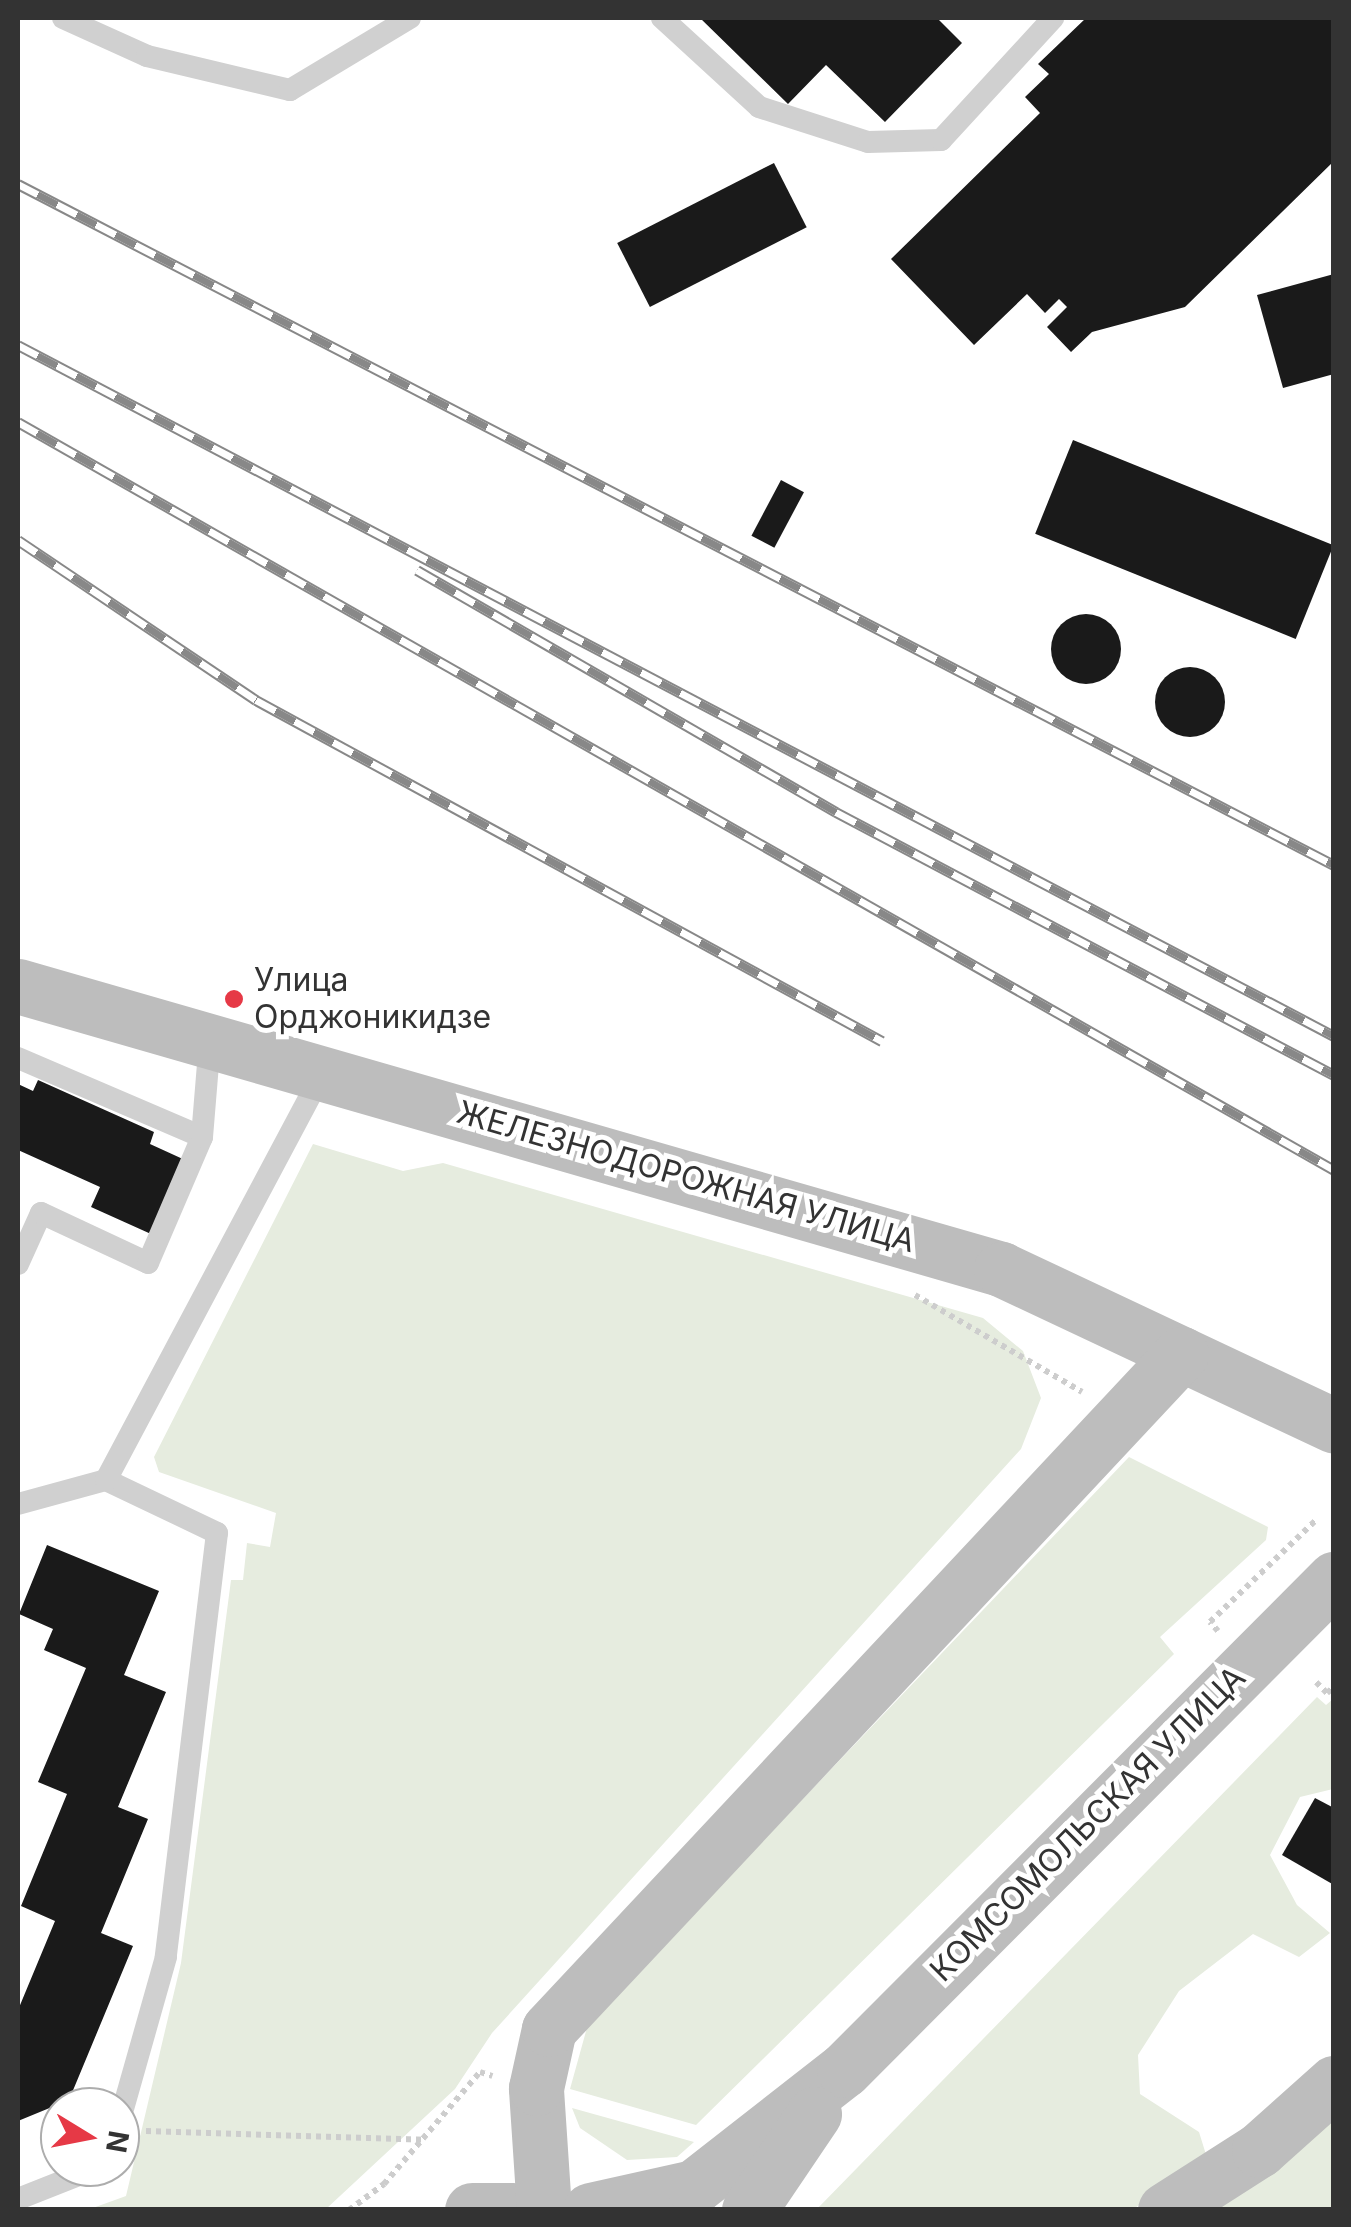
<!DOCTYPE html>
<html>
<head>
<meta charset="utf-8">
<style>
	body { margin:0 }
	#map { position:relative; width:1351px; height:2227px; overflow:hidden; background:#fff; font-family:Inter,sans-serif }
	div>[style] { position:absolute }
	.green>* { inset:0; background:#e6ecdf }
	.building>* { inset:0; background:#1a1a1a; transform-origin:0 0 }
	.round { border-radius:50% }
	.path>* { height:6px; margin-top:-3px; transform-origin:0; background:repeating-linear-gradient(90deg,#cdcdcd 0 5px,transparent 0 10px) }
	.lane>* { height:22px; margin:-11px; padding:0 11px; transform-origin:11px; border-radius:11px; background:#d0d0d0 }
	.secondary>* { height:55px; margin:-27.5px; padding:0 27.5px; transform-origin:27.5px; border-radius:27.5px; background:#bdbdbd }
	.rail>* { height:11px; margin-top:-5.5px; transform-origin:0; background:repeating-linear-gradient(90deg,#fff 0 22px,#888 0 44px); box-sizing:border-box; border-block:2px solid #888 }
	.dots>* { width:28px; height:28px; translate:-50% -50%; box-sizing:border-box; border:5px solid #fff; border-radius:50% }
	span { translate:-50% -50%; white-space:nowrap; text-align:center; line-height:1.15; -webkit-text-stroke:10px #fff; paint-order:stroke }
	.poi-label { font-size:32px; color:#333 }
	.left { translate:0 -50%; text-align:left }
	.street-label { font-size:32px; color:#333 }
	.frame { position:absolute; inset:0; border:20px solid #333; pointer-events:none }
	.north { position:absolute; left:40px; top:2087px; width:100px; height:100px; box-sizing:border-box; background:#fff; border:2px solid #adadad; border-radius:50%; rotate:100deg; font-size:28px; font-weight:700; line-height:40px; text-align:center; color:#333 }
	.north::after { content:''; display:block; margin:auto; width:35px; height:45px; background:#e63946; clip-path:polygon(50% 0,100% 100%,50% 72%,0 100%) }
</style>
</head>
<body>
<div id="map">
	<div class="green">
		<div style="clip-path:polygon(313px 1144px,403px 1171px,443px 1163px,983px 1318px,1023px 1351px,1041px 1398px,1021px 1449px,492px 2033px,455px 2089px,326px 2209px,90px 2209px,126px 2196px,181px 1963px,231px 1580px,243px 1580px,247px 1543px,270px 1547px,276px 1513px,159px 1472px,154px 1457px)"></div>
		<div style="clip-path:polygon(1129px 1457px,1268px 1527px,1266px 1540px,1160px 1637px,1174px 1654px,696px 2125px,570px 2089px,588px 2024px)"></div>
		<div style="clip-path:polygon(1317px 1697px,1326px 1705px,1333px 1699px,1333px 1789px,1300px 1797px,1270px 1855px,1297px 1905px,1330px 1933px,1299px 1957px,1253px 1934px,1179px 1991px,1138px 2055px,1140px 2094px,1199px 2132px,1208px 2161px,1133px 2209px,816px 2210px)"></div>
		<div style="clip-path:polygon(572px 2108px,694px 2142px,677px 2157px,627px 2160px,580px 2128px)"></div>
		<div style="clip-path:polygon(1333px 2113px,1333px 2209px,1211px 2209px)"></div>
	</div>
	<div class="building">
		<div style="clip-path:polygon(700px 18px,937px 18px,962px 43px,885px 122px,826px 65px,788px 104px)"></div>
		<div style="clip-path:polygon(1086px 18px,1334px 18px,1334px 161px,1185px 307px,1092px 332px,1071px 352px,1047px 327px,1067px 307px,1059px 299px,1045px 313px,1027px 294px,974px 345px,891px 259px,1040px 113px,1025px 97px,1049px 74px,1038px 64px)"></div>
		<div style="left:774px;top:163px;width:72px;height:176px;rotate:63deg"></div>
		<div style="clip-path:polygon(1334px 274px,1334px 374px,1283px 388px,1257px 295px)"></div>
		<div style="left:1073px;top:440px;width:281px;height:101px;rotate:22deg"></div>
		<div style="left:781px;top:480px;width:26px;height:63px;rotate:28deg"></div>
		<div class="round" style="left:1051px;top:614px;width:70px;height:70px"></div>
		<div class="round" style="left:1155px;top:667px;width:70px;height:70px"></div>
		<div style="clip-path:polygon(38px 1080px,154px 1132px,150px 1144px,185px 1160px,151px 1234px,91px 1207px,100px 1187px,18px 1150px,18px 1084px,33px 1091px)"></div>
		<div style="clip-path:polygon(47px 1545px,159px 1591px,124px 1675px,166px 1692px,118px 1807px,148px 1819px,101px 1933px,133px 1946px,69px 2100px,18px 2121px,18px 2010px,55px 1921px,21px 1906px,67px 1794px,38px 1782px,86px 1668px,44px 1650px,53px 1629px,19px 1614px)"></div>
		<div style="clip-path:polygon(1315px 1798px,1334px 1808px,1334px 1885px,1282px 1855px)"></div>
	</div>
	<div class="path">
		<div style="left:915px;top:1295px;width:193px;rotate:30.1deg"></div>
		<div style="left:1218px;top:1631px;width:12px;rotate:-132deg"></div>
		<div style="left:1210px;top:1622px;width:147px;rotate:-43.9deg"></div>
		<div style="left:1316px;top:1682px;width:16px;rotate:45deg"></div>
		<div style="left:1327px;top:1693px;width:9px;rotate:-41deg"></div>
		<div style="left:146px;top:2131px;width:279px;rotate:1.8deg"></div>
		<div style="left:349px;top:2210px;width:44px;rotate:-36.6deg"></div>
		<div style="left:384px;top:2184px;width:148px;rotate:-49.4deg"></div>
		<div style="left:480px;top:2072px;width:13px;rotate:18deg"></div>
	</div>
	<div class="lane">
		<div style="left:63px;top:18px;width:92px;rotate:24.3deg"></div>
		<div style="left:147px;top:56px;width:147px;rotate:13.4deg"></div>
		<div style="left:290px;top:90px;width:140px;rotate:-31deg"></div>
		<div style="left:662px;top:18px;width:132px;rotate:42.5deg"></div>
		<div style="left:759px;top:107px;width:114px;rotate:17.8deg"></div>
		<div style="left:868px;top:142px;width:73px;rotate:-1.6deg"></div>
		<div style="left:941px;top:140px;width:166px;rotate:-47.4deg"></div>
		<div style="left:18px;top:1058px;width:200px;rotate:23.2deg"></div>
		<div style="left:18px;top:1264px;width:56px;rotate:-65.7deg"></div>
		<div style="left:41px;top:1213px;width:118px;rotate:25deg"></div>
		<div style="left:148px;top:1263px;width:137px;rotate:-66.8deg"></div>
		<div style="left:202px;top:1137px;width:97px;rotate:-85.3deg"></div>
		<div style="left:106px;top:1480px;width:123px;rotate:25.5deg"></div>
		<div style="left:217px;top:1533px;width:427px;rotate:96.9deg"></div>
		<div style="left:166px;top:1957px;width:169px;rotate:105.8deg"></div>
		<div style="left:18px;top:1504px;width:91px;rotate:-15.3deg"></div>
		<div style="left:106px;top:1480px;width:462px;rotate:-62deg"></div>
		<div style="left:18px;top:2199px;width:87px;rotate:-21.6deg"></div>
	</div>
	<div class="secondary">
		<div style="left:18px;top:986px;width:1023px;rotate:16.06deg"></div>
		<div style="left:1001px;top:1269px;width:368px;rotate:25.2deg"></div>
		<div style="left:472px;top:2210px;width:41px"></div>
		<div style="left:544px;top:2210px;width:122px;rotate:-93.8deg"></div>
		<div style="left:536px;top:2088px;width:60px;rotate:-77.6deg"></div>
		<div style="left:549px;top:2029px;width:925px;rotate:-46.88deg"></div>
		<div style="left:590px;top:2210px;width:107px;rotate:-12.5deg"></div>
		<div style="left:694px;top:2187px;width:190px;rotate:-38deg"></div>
		<div style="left:844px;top:2070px;width:694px;rotate:-45.06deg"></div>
		<div style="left:749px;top:2210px;width:116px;rotate:-55.9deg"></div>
		<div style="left:1165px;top:2210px;width:112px;rotate:-32.6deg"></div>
		<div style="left:1259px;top:2150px;width:101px;rotate:-41.8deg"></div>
	</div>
	<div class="rail">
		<div style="left:18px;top:184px;width:1482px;rotate:27.36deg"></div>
		<div style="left:18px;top:345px;width:1486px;rotate:27.7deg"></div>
		<div style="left:18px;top:422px;width:1514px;rotate:29.61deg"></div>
		<div style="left:18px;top:540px;width:287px;rotate:33.9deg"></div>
		<div style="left:256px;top:700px;width:713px;rotate:28.58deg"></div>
		<div style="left:417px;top:570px;width:484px;rotate:30deg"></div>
		<div style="left:836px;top:812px;width:563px;rotate:27.84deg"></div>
	</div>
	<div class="dots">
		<div style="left:234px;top:999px;background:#e63946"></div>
	</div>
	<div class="poi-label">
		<span class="left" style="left:254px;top:999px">Улица<br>Орджоникидзе</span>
	</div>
	<div class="street-label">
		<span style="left:686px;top:1177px;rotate:16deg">ЖЕЛЕЗНОДОРОЖНАЯ УЛИЦА</span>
		<span style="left:1088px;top:1824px;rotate:-45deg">КОМСОМОЛЬСКАЯ УЛИЦА</span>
	</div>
	<div class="frame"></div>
	<div class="north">N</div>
</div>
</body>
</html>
